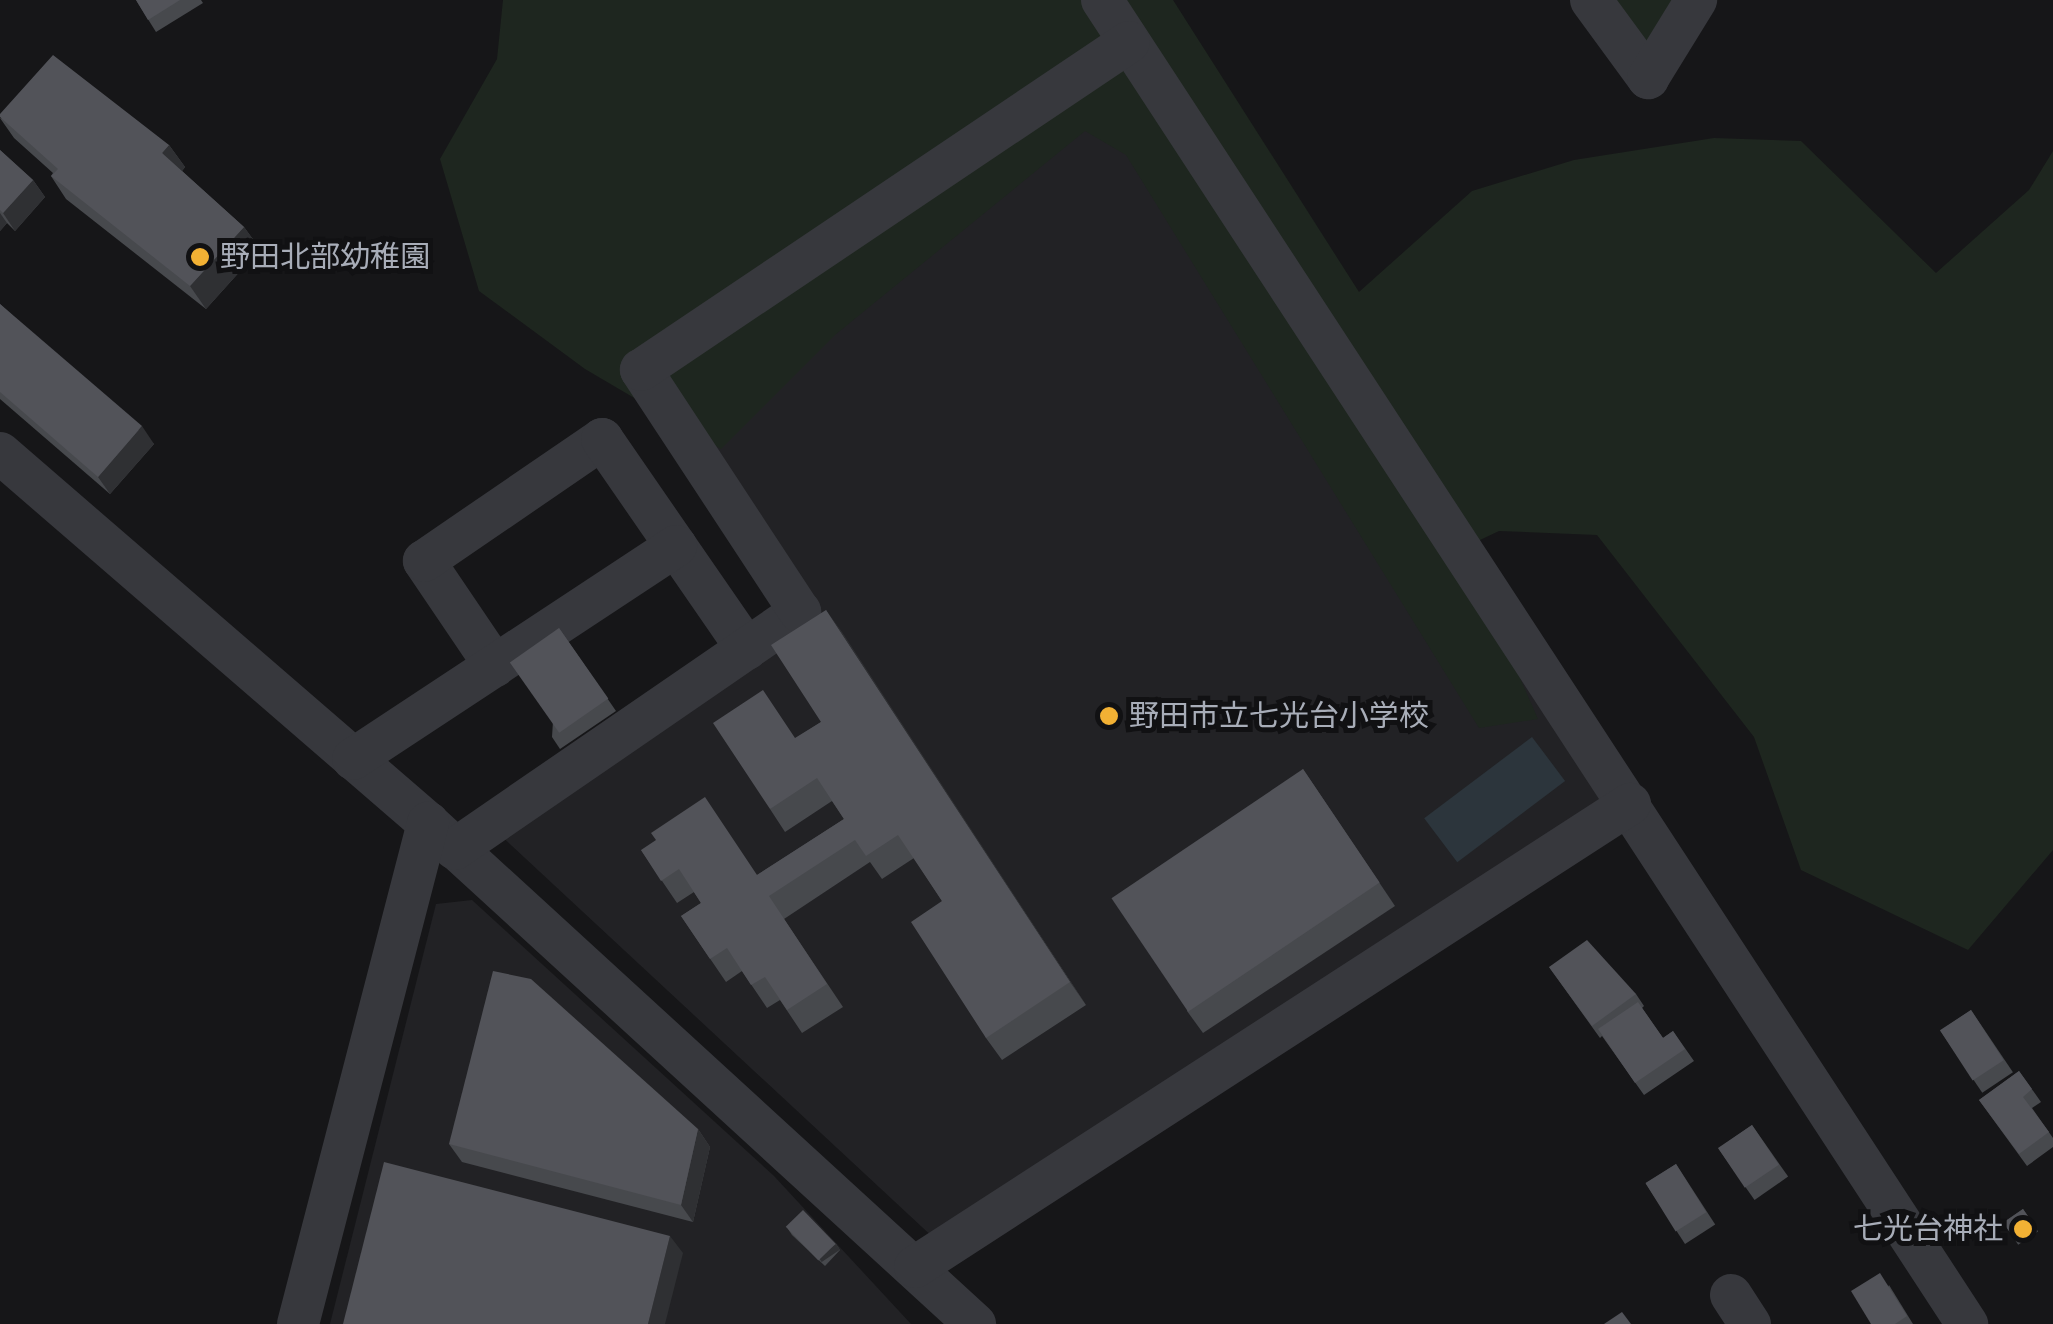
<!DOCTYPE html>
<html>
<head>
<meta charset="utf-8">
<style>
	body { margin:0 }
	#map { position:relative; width:2053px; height:1324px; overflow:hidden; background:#161618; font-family:Jost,"Noto Sans JP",sans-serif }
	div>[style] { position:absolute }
	.built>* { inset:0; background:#222225 }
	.green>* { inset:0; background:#1e261f }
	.water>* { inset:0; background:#2c353c; transform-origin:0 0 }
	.minor>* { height:42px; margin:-21px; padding:0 21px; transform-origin:21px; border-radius:21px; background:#37383d }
	.wall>* { inset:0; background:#47494d; transform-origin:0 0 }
	.shaded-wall>* { inset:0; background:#2f3033; transform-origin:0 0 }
	.building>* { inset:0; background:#525359; transform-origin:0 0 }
	.dots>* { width:28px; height:28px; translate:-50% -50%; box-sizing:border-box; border:5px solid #111113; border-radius:50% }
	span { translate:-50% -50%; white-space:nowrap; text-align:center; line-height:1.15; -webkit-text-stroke:10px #111113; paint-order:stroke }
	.poi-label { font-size:30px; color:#a8adb8 }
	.left { translate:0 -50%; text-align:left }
	.right { translate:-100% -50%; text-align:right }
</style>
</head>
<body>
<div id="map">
	<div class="built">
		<div style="clip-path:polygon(1135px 70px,1601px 801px,937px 1241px,497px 832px,821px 614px,664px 378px)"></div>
		<div style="clip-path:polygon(472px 900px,774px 1176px,911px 1324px,330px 1324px,436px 904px)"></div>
	</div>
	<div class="green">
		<div style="clip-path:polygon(503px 0,1173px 0,1359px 292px,1472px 191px,1574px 160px,1714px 138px,1801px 141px,1936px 273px,2029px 190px,2053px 151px,2053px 850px,1968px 950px,1801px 870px,1754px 737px,1597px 535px,1499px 531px,1463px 548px,1538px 719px,1479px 728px,1126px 155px,1085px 131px,835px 335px,721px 449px,585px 369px,479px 291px,440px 159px,497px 59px)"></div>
		<div style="clip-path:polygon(1604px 0,1696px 0,1645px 52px)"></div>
	</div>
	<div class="water">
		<div style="left:1532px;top:737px;width:55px;height:135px;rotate:53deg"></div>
	</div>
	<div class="minor">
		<div style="left:1102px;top:0;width:1582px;rotate:56.84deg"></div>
		<div style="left:1591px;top:0;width:97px;rotate:53.8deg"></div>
		<div style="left:1648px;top:78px;width:92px;rotate:-58.4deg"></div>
		<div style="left:0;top:453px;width:566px;rotate:40.84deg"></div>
		<div style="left:428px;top:823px;width:742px;rotate:42.49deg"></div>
		<div style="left:495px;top:666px;width:127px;rotate:-124.1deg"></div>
		<div style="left:424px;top:561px;width:216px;rotate:-34.4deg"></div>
		<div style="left:602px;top:439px;width:255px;rotate:55.4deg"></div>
		<div style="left:353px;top:759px;width:387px;rotate:-33.4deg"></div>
		<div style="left:455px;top:849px;width:419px;rotate:-34.5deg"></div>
		<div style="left:800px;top:612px;width:290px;rotate:-123.3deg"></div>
		<div style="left:641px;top:370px;width:588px;rotate:-33.91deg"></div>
		<div style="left:915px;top:1267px;width:852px;rotate:-32.93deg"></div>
		<div style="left:1731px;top:1295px;width:35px;rotate:57deg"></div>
		<div style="left:298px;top:1324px;width:518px;rotate:-75.45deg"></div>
	</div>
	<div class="wall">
		<div style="clip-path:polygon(136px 0,201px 0,203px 3px,156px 32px)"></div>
		<div style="clip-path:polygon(0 118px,169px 145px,185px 167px,182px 171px,244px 227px,260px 249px,206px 309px,66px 199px,51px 176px,53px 173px,14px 138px)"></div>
		<div style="clip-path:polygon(0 150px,33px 180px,45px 197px,15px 231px,7px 223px,0 231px)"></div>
		<div style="clip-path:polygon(0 304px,154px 444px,110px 494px,0 399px)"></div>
		<div style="clip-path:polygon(826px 610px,1086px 1005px,1002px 1060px,986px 1038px,942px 901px,914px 858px,882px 879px,870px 862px,784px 919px,843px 1007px,802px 1033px,780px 1000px,767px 1008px,742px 971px,726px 982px,681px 916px,701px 903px,694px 892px,677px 903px,641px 850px,757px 875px,844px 819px,832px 801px,785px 832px,770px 809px,796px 738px,821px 722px)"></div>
		<div style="clip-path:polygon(559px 628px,616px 711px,560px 749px,552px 737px)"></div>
		<div style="clip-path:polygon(1303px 769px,1395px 906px,1203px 1033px,1187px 1011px)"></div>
		<div style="clip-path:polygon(1549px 967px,1636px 994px,1644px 1006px,1642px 1008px,1663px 1038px,1673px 1031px,1694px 1061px,1644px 1095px,1602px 1036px,1600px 1038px)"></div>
		<div style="left:1971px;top:1010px;width:75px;height:37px;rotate:56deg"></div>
		<div style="clip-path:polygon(2019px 1071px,2041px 1102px,2032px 1108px,2053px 1138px,2053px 1147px,2027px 1166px,1979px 1100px)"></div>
		<div style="left:1752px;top:1125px;width:63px;height:41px;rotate:55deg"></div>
		<div style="clip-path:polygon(698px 1129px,710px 1147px,693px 1222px,462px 1162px,449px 1144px)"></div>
		<div style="left:1676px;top:1164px;width:72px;height:36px;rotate:57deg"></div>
		<div style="left:2023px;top:1209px;width:27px;height:24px;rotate:56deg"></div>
		<div style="clip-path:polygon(788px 1229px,836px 1244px,840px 1250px,825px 1266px,792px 1235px)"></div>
		<div style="clip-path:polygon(1889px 1285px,1913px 1324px,1871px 1324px)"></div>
	</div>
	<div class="shaded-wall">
		<div style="clip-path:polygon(169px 145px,185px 167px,178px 176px,162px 153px)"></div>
		<div style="clip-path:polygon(33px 180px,45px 197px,15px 231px,3px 213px)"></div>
		<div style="clip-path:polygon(0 213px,7px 223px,0 231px)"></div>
		<div style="clip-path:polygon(244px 227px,260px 249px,206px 309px,190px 286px)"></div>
		<div style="clip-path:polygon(142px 426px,154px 444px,110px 494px,98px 477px)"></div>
		<div style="clip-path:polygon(826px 610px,842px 632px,1086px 1005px,1070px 982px)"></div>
		<div style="clip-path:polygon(698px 1129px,710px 1147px,693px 1222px,681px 1205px)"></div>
		<div style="clip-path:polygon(670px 1236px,683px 1253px,665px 1324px,648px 1324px)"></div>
		<div style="left:836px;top:1244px;width:7px;height:22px;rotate:56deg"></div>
	</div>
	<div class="building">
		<div style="clip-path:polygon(136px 0,180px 0,148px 20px)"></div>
		<div style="clip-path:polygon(53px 55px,169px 145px,162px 153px,244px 227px,190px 286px,51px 176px,58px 169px,0 117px,0 114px)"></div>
		<div style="clip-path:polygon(0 150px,33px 180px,3px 213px,0 210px)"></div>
		<div style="clip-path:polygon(0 304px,142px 426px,98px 477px,0 392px)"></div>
		<div style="clip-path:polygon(826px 610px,1070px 982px,986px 1038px,911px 922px,942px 901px,898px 835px,866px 856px,855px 840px,769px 896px,827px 984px,787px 1010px,765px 977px,751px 985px,727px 948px,710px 959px,681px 916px,701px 903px,679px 869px,661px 881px,641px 850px,656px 840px,651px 833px,705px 797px,757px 875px,844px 819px,817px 778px,770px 809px,713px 723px,763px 690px,795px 738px,821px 722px,771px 645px)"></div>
		<div style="left:559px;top:628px;width:86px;height:60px;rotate:55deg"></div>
		<div style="left:1303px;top:769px;width:137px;height:231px;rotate:56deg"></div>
		<div style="clip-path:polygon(1587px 940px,1636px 994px,1592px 1026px,1549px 967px)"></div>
		<div style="clip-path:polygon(493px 971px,531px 979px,698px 1129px,681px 1205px,449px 1144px)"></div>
		<div style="clip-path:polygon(1638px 1002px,1663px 1038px,1673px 1031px,1685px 1049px,1635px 1083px,1598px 1029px)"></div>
		<div style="left:1971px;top:1010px;width:60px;height:37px;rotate:57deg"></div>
		<div style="clip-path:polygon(2019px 1071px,2032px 1089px,2023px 1097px,2049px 1132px,2019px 1154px,1979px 1100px)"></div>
		<div style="left:1752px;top:1125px;width:48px;height:41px;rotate:56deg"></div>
		<div style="clip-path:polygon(384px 1162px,670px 1236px,648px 1324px,343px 1324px)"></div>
		<div style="left:1676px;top:1164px;width:57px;height:36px;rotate:58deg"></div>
		<div style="left:2023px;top:1209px;width:19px;height:24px;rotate:55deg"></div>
		<div style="left:803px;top:1210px;width:47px;height:24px;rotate:46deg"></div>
		<div style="clip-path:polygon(1880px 1273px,1907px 1316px,1895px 1324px,1871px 1324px,1851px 1291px)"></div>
		<div style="clip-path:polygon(1622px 1312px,1631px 1324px,1604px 1324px)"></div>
	</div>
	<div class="dots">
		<div style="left:200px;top:257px;background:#f2b134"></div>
		<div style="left:1109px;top:716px;background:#f2b134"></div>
		<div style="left:2023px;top:1229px;background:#f2b134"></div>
	</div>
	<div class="poi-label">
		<span class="left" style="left:220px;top:257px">野田北部幼稚園</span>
		<span class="left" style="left:1129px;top:716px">野田市立七光台小学校</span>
		<span class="right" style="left:2003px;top:1229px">七光台神社</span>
	</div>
</div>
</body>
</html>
